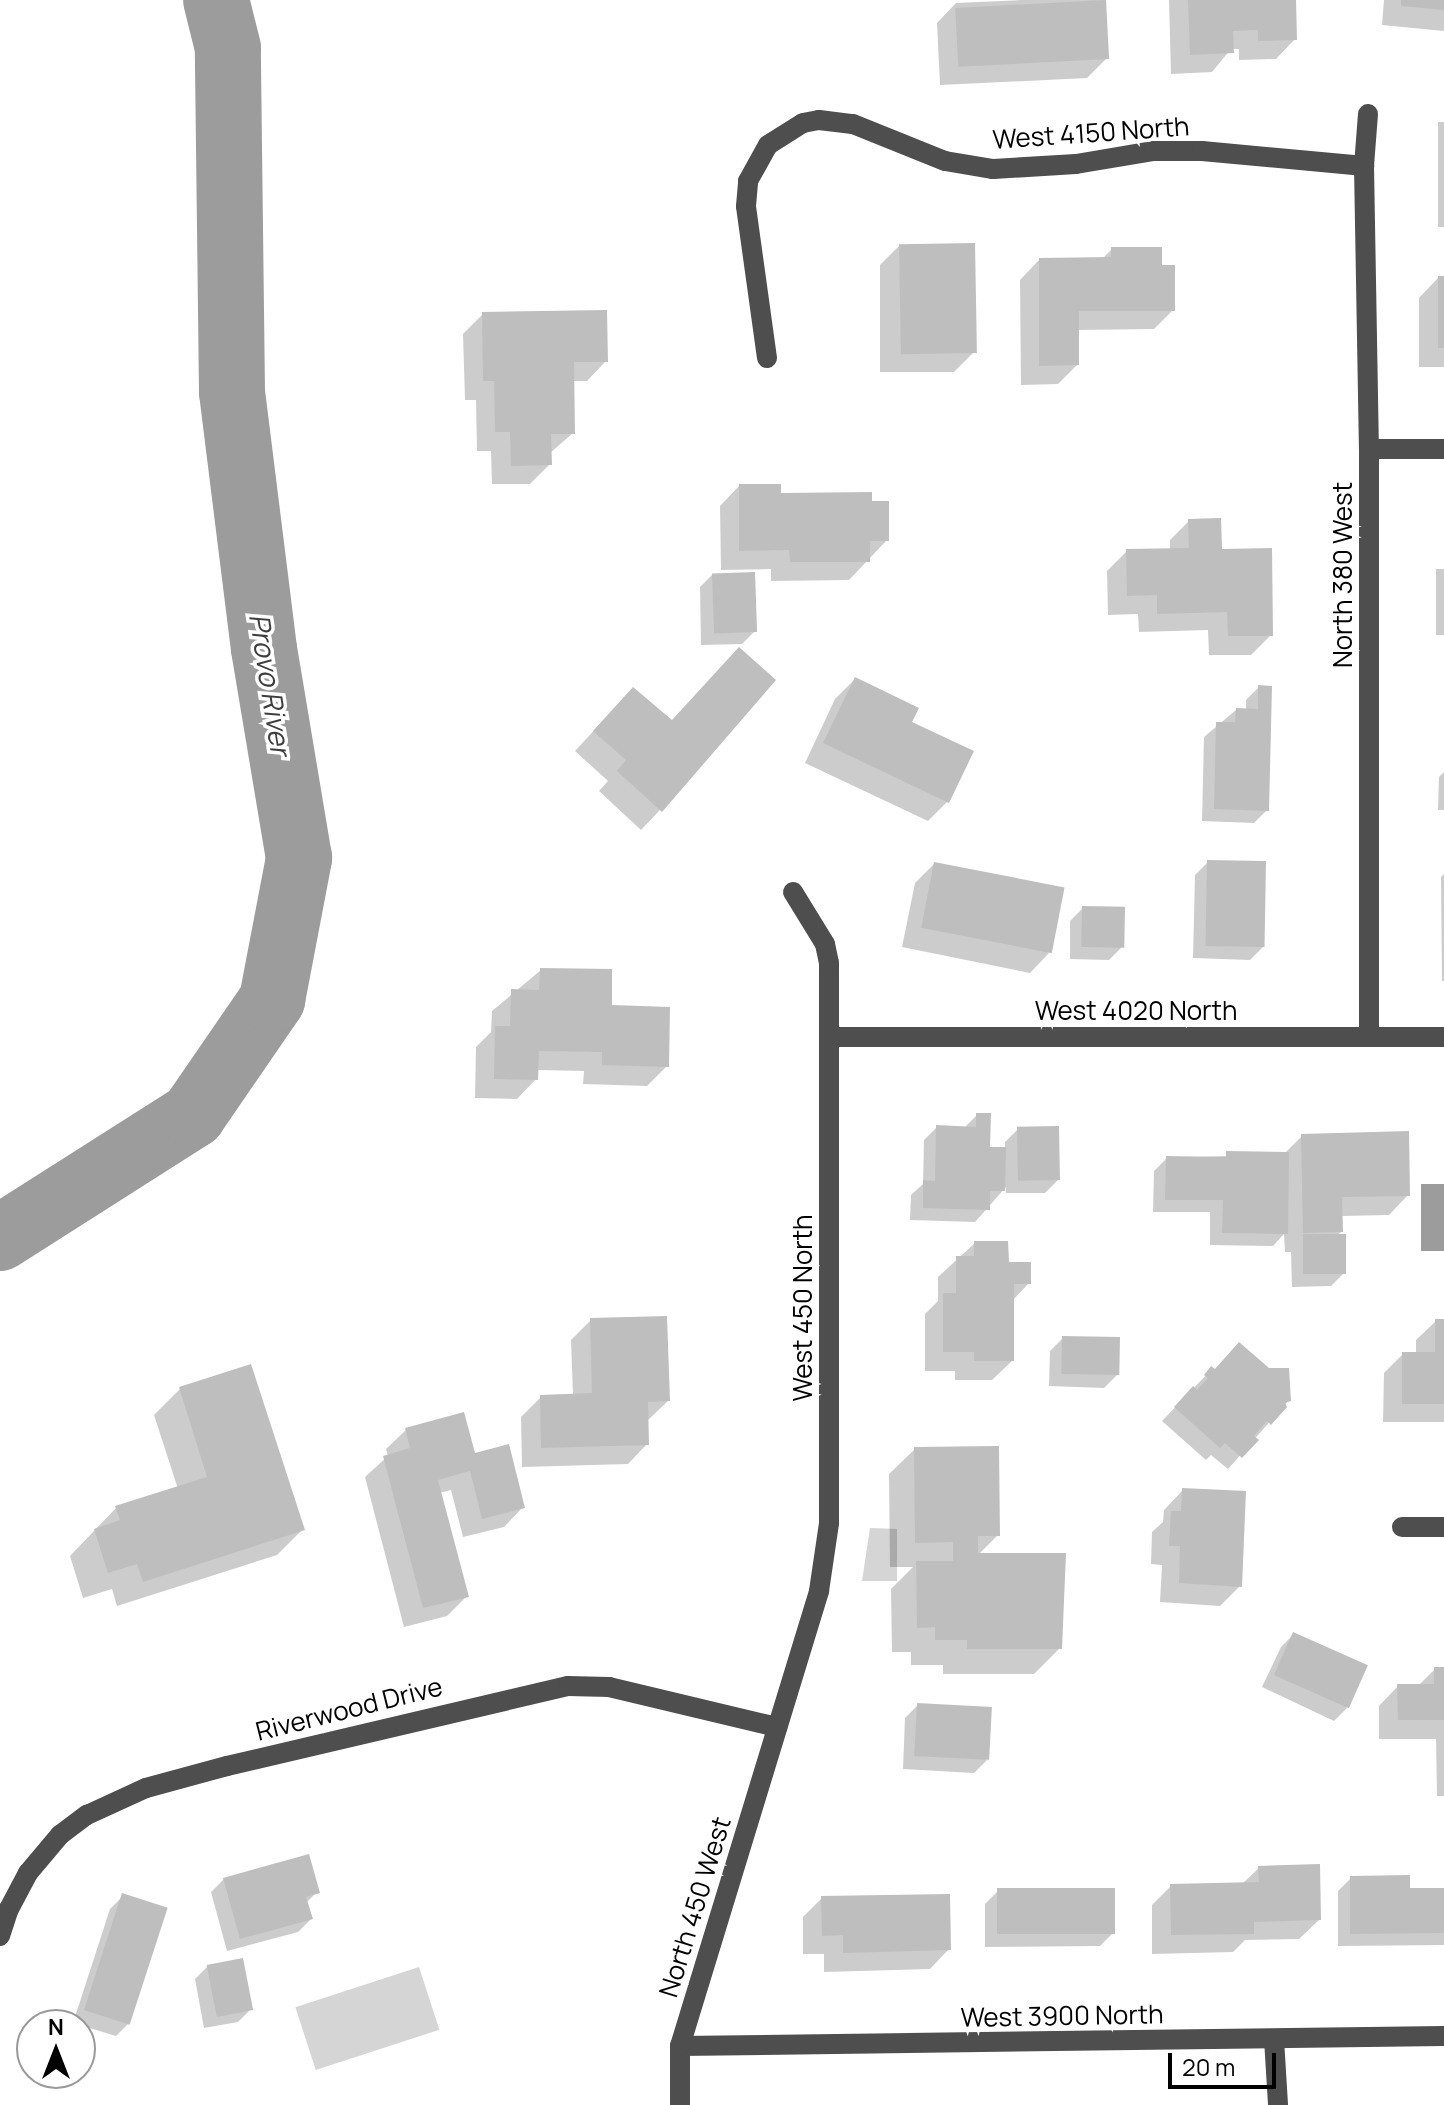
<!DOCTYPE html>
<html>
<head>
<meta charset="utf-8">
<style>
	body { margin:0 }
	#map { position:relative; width:1444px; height:2105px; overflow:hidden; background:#fff; font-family:Manrope,sans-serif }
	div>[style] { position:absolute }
	.green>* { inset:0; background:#d5d5d5; transform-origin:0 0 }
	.water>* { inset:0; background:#9c9c9c; transform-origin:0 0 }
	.shadow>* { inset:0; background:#0003; transform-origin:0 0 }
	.river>* { height:66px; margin:-33px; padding:0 33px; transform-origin:33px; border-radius:33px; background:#9c9c9c }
	.building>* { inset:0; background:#bebebe; transform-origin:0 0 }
	.minor>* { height:20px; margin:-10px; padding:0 10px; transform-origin:10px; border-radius:10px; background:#4e4e4e }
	span { translate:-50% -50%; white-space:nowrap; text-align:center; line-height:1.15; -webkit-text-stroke:7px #fff; paint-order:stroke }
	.street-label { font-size:26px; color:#000 }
	.water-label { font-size:28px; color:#3d3d3d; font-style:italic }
	.north { position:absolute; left:16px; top:2009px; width:80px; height:80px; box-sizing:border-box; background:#fff; border:2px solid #999; border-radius:50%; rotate:0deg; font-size:22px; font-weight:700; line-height:32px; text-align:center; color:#000 }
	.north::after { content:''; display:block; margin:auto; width:28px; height:36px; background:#000; clip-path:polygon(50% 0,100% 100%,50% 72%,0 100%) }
	.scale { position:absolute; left:1168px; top:2053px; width:108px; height:36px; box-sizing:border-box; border:4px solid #000; border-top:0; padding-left:10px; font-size:24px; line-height:28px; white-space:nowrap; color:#000; -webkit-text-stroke:6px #fff; paint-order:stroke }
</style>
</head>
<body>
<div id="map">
	<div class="green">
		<div style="clip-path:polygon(870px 1528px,897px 1529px,897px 1581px,862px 1581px)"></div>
		<div style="left:419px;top:1967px;width:66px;height:130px;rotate:72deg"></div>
	</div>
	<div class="water">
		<div style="left:1444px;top:1184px;width:67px;height:23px;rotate:90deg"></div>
	</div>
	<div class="shadow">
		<div style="clip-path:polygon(1022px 0,1104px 0,1107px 58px,1087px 78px,940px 85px,937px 23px,956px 3px)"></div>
		<div style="clip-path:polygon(1169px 0,1294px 0,1295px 39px,1276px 59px,1239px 60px,1239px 49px,1231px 49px,1212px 72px,1171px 74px)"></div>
		<div style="clip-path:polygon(1384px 0,1444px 0,1444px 31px,1382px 25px)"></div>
		<div style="left:1444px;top:122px;width:105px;height:6px;rotate:90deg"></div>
		<div style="clip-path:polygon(899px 246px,974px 352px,954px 372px,880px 372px,880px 265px)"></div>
		<div style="clip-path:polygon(1112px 249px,1160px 267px,1173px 310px,1154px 329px,1077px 330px,1077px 365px,1058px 384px,1021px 385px,1020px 280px,1039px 260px,1101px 260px)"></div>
		<div style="clip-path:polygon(1438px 278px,1444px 278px,1444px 367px,1419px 367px,1419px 298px)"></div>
		<div style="clip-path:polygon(483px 314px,606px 361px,587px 381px,572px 381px,573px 433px,550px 453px,550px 464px,530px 484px,492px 484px,491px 451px,477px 451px,476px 400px,465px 400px,463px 334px)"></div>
		<div style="clip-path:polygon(739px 486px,779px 495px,870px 503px,887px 540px,849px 580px,771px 581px,771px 569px,721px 570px,720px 506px)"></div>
		<div style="clip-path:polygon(1189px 521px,1220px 551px,1271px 635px,1251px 655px,1209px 655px,1208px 630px,1139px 632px,1138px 614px,1108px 615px,1107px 571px,1127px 551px,1170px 550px,1170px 540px)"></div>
		<div style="left:1444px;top:569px;width:66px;height:8px;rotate:90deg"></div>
		<div style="clip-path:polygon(713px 574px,755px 631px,742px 644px,701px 645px,700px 587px)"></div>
		<div style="clip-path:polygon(855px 679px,947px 802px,928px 821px,805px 763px,835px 699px)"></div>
		<div style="clip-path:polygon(1259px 687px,1267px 810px,1254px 823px,1202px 821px,1204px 737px,1236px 710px,1246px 711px,1246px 700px)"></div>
		<div style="clip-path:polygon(614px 709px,660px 810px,641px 830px,599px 791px,608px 781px,575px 751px)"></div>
		<div style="clip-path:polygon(1444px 772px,1444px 810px,1438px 810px,1439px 777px)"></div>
		<div style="clip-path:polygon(1208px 862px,1263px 947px,1250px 960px,1193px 958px,1195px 875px)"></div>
		<div style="clip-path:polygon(934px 864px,1049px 953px,1030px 973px,902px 947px,915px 883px)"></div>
		<div style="clip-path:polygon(1444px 874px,1444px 981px,1442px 981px,1441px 877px)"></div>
		<div style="clip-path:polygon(1083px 908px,1122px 947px,1109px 960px,1070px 959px,1070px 921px)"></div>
		<div style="clip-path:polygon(541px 970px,610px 1007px,667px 1066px,647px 1086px,583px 1084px,584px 1071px,537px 1070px,536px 1079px,517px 1099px,475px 1098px,476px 1047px,491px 1032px,492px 1011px)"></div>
		<div style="clip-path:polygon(977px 1115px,988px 1149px,1005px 1149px,1005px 1142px,1018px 1129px,1058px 1180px,1045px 1193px,1006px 1193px,1006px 1187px,975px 1222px,910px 1220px,911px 1195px,923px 1184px,924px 1140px,937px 1127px,964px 1128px)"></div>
		<div style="clip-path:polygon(1302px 1136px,1408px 1195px,1389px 1215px,1341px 1216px,1341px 1232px,1336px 1236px,1344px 1273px,1331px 1286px,1292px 1287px,1291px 1252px,1285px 1252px,1284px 1234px,1273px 1246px,1210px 1245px,1210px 1212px,1153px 1212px,1154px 1171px,1167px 1158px,1284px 1154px)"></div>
		<div style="clip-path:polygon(975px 1243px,1029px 1283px,1012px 1301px,1012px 1361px,992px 1380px,955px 1380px,955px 1371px,925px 1371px,925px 1314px,938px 1301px,938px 1277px)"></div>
		<div style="clip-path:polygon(591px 1320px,668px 1401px,648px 1420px,647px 1444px,628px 1464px,522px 1467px,521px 1417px,541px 1397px,573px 1396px,571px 1340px)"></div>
		<div style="clip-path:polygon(1436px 1321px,1444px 1321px,1444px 1422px,1383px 1422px,1384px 1373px,1403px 1354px,1416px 1354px,1416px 1340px)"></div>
		<div style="clip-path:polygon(1063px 1338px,1117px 1375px,1104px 1388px,1049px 1386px,1050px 1351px)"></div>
		<div style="clip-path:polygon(1212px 1369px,1289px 1400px,1228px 1469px,1211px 1455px,1206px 1460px,1162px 1421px)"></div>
		<div style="clip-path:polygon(180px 1389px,303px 1529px,277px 1555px,117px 1606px,112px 1589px,83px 1598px,70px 1556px,116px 1508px,178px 1489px,154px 1415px)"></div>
		<div style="clip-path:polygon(406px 1430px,474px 1455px,523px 1507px,504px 1527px,463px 1537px,451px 1490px,439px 1493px,467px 1596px,447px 1616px,404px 1627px,365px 1477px,388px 1456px,386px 1449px)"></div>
		<div style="clip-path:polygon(915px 1449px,998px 1535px,978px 1555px,1060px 1648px,1034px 1674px,943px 1674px,943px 1665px,911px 1665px,911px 1652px,892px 1652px,891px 1589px,913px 1567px,890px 1567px,889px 1474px)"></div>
		<div style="clip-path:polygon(1183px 1490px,1240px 1586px,1220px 1606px,1160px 1602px,1162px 1565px,1151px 1564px,1152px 1532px,1163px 1522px,1164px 1510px)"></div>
		<div style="clip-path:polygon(1294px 1634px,1347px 1708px,1334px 1721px,1262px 1687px,1281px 1647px)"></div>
		<div style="clip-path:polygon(1435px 1669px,1444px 1669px,1444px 1796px,1437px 1796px,1436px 1739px,1379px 1739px,1379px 1706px,1398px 1686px,1418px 1686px)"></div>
		<div style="clip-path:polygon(918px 1705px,987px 1760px,974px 1773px,903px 1769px,905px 1718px)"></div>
		<div style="clip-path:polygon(1259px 1868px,1319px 1920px,1299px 1939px,1245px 1940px,1233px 1952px,1152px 1954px,1152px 1905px,1171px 1886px,1242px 1884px)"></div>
		<div style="clip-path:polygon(1351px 1878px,1408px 1890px,1444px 1890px,1444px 1945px,1338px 1946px,1338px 1891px)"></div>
		<div style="clip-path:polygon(224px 1879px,317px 1892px,306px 1903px,311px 1919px,298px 1932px,227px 1951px,211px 1892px)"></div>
		<div style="clip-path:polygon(998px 1891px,1113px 1933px,1100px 1946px,985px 1947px,985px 1904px)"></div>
		<div style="clip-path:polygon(123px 1896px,129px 2023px,116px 2036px,73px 2023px,110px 1909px)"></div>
		<div style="clip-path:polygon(822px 1898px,949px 1949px,930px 1969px,824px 1972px,824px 1954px,803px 1954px,803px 1917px)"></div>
		<div style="clip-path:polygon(208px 1966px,251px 2009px,238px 2022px,204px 2028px,195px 1979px)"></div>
	</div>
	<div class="river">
		<div style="left:0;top:1238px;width:229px;rotate:-32.5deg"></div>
		<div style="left:193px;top:1115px;width:140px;rotate:-55.5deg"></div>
		<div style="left:272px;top:1000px;width:145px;rotate:-79.2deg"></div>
		<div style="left:299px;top:858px;width:212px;rotate:-99.5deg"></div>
		<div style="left:264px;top:649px;width:259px;rotate:-97.1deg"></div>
		<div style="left:232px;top:392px;width:344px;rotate:-90.7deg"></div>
		<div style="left:228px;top:48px;width:49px;rotate:-104deg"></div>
	</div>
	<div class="building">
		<div style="left:1106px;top:0;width:59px;height:151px;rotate:87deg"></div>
		<div style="clip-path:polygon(1188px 0,1296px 0,1297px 40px,1258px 41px,1258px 30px,1233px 31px,1234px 53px,1190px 55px)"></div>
		<div style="clip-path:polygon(1401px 0,1444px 0,1444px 10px,1401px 6px)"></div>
		<div style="left:975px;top:243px;width:110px;height:76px;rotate:89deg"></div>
		<div style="clip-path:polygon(1111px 247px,1162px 247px,1162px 265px,1175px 265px,1175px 311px,1079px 311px,1079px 365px,1039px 366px,1039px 258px,1111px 257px)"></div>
		<div style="left:1438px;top:276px;width:6px;height:72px"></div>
		<div style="clip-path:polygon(607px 310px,608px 362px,574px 362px,575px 434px,551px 434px,552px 465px,511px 466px,510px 432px,495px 432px,494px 381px,483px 381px,482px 312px)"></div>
		<div style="clip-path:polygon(739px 484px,781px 484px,781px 493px,872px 492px,872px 501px,889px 501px,889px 541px,870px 541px,870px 562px,790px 562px,789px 550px,739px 551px)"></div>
		<div style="clip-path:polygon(1221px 518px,1222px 549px,1272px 548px,1273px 636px,1228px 636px,1227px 612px,1157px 614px,1157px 595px,1127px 596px,1126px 549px,1189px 548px,1188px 519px)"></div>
		<div style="left:755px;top:572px;width:60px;height:43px;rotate:88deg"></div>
		<div style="clip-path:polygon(739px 647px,776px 680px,662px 812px,617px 771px,626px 760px,593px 731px,633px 687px,672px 720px)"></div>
		<div style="clip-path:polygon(855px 677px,919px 708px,912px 722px,974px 751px,949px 803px,823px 743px)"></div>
		<div style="clip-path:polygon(1258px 685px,1272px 686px,1269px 811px,1214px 809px,1216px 722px,1235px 722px,1236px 708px,1258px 709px)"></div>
		<div style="left:1207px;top:860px;width:59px;height:86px;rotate:1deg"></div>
		<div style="left:934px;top:862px;width:133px;height:67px;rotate:11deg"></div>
		<div style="left:1082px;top:906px;width:43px;height:41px;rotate:1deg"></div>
		<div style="clip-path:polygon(540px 968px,612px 969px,612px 1005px,670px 1007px,669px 1067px,602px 1065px,602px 1052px,539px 1051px,538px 1080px,494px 1079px,495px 1026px,510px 1026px,511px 989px,539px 990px)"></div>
		<div style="clip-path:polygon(976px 1113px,991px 1113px,990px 1147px,1006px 1147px,1005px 1191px,990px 1191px,990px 1210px,923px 1208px,923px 1180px,935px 1181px,936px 1125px,976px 1127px)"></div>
		<div style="left:1059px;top:1126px;width:54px;height:42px;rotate:89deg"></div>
		<div style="clip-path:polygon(1409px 1131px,1410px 1196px,1342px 1197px,1343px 1232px,1303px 1233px,1301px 1134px)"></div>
		<div style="clip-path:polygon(1226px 1151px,1289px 1152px,1288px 1234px,1222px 1233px,1223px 1200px,1165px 1200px,1166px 1156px,1226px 1157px)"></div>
		<div style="left:1346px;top:1234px;width:40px;height:43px;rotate:90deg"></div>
		<div style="clip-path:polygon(974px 1241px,1008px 1241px,1009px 1262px,1031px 1262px,1031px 1284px,1014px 1284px,1014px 1361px,974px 1361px,974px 1352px,943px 1352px,943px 1293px,956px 1293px,956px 1256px,974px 1256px)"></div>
		<div style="clip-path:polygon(667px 1316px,670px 1401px,648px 1402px,649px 1445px,541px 1448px,540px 1395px,592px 1393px,590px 1318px)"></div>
		<div style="clip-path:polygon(1435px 1319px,1444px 1319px,1444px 1404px,1402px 1404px,1402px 1352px,1435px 1352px)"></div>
		<div style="left:1062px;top:1336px;width:58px;height:38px;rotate:1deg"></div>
		<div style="clip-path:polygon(1239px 1342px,1269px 1368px,1289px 1368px,1291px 1401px,1285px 1403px,1287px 1407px,1271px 1425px,1267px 1421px,1254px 1436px,1259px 1440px,1242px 1458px,1225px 1443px,1220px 1448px,1174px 1407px,1193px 1386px,1197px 1390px,1208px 1378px,1204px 1375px,1211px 1366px,1215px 1369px)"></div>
		<div style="clip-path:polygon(251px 1364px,305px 1530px,143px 1582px,137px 1564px,108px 1573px,94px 1529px,120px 1520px,115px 1506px,207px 1477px,179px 1387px)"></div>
		<div style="clip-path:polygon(464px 1412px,475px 1453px,509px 1444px,525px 1508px,482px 1519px,470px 1471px,438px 1480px,469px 1597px,423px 1608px,383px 1456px,410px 1448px,405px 1428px)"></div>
		<div style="clip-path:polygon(999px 1446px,1000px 1536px,978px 1536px,978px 1553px,1066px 1553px,1062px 1649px,967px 1649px,967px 1640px,935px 1640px,935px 1627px,917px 1628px,916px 1561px,953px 1561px,953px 1542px,915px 1543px,914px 1447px)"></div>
		<div style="clip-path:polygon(1182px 1488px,1246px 1491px,1242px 1587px,1179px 1583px,1180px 1546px,1169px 1546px,1171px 1511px,1181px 1511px)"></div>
		<div style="left:1293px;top:1632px;width:82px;height:47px;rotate:24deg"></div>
		<div style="clip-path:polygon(1434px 1667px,1444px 1667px,1444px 1720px,1398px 1720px,1397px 1684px,1434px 1684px)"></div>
		<div style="left:917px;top:1703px;width:75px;height:53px;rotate:3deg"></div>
		<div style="clip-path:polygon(309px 1854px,320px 1893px,306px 1897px,313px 1919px,240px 1939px,223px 1878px)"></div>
		<div style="clip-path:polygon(1320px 1864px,1321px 1920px,1254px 1922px,1254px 1934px,1171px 1935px,1170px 1884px,1259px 1882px,1258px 1866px)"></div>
		<div style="clip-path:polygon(1410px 1875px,1410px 1888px,1444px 1888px,1444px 1933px,1350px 1934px,1350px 1876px)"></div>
		<div style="left:1115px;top:1888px;width:46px;height:118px;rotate:90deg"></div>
		<div style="left:122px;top:1893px;width:48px;height:123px;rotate:18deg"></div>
		<div style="clip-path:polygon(950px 1894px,951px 1950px,843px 1953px,843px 1935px,822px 1936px,821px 1896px)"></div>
		<div style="left:243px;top:1958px;width:53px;height:37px;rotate:79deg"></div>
	</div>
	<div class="minor">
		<div style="left:1368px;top:114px;width:52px;rotate:94.4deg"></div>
		<div style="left:1364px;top:166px;width:283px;rotate:89deg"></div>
		<div style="left:1369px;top:449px;width:588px;rotate:90deg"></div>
		<div style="left:767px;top:358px;width:153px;rotate:-97.9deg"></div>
		<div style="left:746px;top:206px;width:25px;rotate:-85deg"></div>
		<div style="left:748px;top:181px;width:41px;rotate:-60.9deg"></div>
		<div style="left:768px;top:145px;width:41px;rotate:-32.2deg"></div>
		<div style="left:803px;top:123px;width:16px;rotate:-11deg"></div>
		<div style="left:819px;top:120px;width:34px;rotate:7deg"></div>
		<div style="left:853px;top:124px;width:99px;rotate:21.9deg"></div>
		<div style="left:945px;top:161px;width:49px;rotate:9.5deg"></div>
		<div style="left:993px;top:169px;width:83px;rotate:-3.4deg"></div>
		<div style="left:1076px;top:164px;width:79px;rotate:-9.5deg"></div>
		<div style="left:1154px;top:151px;width:48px"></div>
		<div style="left:1202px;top:151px;width:163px;rotate:5.3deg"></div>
		<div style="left:1369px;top:449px;width:75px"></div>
		<div style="left:829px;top:1037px;width:615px"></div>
		<div style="left:1402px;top:1527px;width:42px"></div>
		<div style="left:0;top:1936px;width:28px;rotate:-72deg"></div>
		<div style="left:9px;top:1909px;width:41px;rotate:-62.2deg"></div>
		<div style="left:28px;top:1873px;width:50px;rotate:-49.9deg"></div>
		<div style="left:60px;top:1835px;width:34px;rotate:-37deg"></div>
		<div style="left:87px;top:1815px;width:65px;rotate:-24.6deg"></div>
		<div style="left:146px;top:1788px;width:84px;rotate:-15.2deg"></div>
		<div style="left:227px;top:1766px;width:350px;rotate:-13.2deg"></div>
		<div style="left:568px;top:1686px;width:41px;rotate:1.4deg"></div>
		<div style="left:609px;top:1687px;width:173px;rotate:13.4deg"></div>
		<div style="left:1274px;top:2039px;width:66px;rotate:86.5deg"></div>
		<div style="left:680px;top:2046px;width:764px;rotate:-0.75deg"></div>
		<div style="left:680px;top:2105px;width:59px;rotate:-90deg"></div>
		<div style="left:680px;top:2046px;width:476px;rotate:-73deg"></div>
		<div style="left:819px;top:1591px;width:69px;rotate:-81.6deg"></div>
		<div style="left:829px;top:1523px;width:560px;rotate:-90deg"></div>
		<div style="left:829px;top:963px;width:19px;rotate:-102deg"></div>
		<div style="left:825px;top:944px;width:61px;rotate:-121.6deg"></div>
	</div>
	<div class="street-label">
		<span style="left:1091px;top:133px;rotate:-4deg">West 4150 North</span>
		<span style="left:1343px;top:575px;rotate:-90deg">North 380 West</span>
		<span style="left:1136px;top:1011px">West 4020 North</span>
		<span style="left:803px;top:1308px;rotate:-90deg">West 450 North</span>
		<span style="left:349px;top:1709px;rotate:-14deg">Riverwood Drive</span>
		<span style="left:695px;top:1907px;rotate:-73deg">North 450 West</span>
		<span style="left:1062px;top:2016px;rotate:-1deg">West 3900 North</span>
	</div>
	<div class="water-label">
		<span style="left:271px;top:684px;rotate:81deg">Provo River</span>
	</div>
	<div class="north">N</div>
	<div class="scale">20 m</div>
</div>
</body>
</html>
